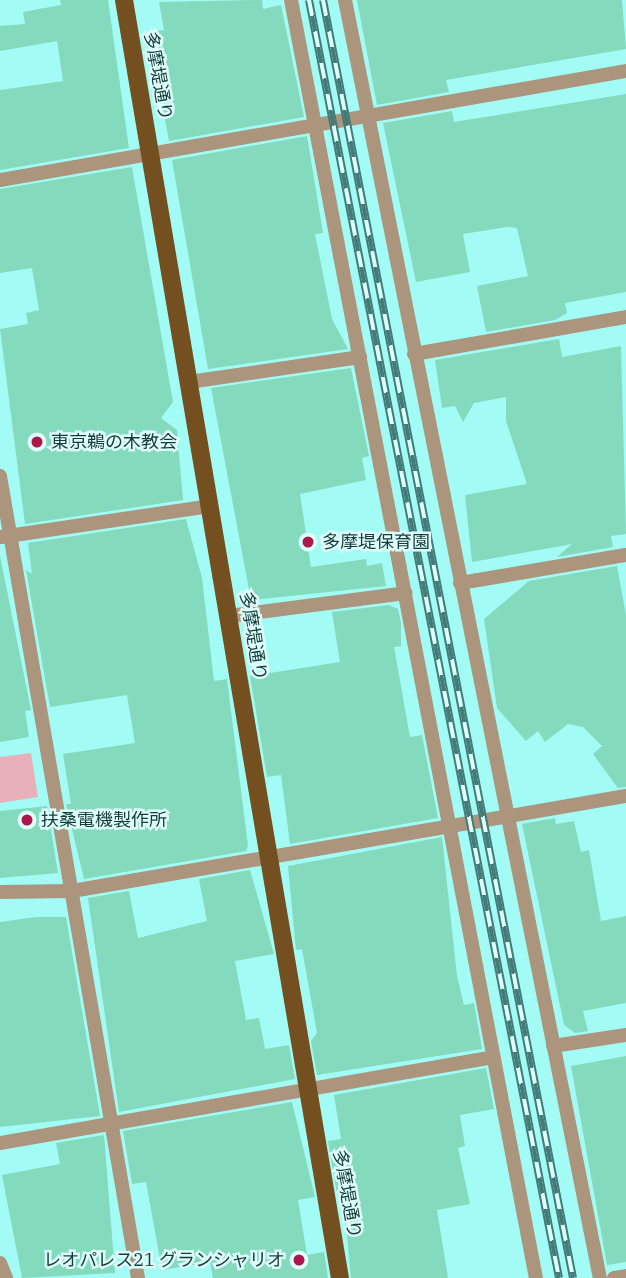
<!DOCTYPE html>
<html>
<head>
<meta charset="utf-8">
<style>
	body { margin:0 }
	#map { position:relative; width:626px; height:1278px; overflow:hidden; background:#a2fcf5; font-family:"IBM Plex Serif","Noto Sans JP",serif }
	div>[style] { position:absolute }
	.green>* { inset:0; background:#e8b0b8 }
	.building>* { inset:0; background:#84dabc }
	.street>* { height:14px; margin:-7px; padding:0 7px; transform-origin:7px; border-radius:7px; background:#ab957d }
	.primary>* { height:18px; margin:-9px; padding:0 9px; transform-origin:9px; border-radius:9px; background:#744f1f }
	.rail>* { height:8px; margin-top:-4px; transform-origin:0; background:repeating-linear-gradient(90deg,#ddfefb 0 16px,#447b78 0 32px); box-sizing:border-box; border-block:2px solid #447b78 }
	.dots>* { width:19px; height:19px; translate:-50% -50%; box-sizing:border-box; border:4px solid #ddfefb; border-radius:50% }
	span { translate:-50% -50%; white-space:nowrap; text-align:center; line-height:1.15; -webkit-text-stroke:5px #ddfefb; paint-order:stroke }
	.street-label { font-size:18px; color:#163c3a }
	.poi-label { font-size:18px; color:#163c3a }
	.left { translate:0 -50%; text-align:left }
	.right { translate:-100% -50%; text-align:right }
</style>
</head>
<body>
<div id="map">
	<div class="green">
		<div style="clip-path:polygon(31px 753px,38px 797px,0 803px,0 757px)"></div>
	</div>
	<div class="building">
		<div style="clip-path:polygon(60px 0,108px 0,129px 148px,0 170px,0 90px,63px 81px,57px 41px,0 51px,0 26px,25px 24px,23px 12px,61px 5px)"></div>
		<div style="clip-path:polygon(262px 0,263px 9px,281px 5px,304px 117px,169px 141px,155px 64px,161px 63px,157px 31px,164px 30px,159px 2px)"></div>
		<div style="clip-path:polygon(357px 0,622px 0,626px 49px,446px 80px,449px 92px,377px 105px)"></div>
		<div style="clip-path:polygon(626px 94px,626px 292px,565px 303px,567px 313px,555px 320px,486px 332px,477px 286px,528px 276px,517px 228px,507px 227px,463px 234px,470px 272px,416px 282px,383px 123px,452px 111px,454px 122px)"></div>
		<div style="clip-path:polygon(307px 136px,323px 233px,315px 234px,332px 319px,348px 349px,208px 369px,172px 160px)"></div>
		<div style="clip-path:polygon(132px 167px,173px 402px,161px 418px,177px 430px,183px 500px,25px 524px,0 329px,28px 324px,26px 313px,39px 310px,32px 268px,0 273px,0 189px)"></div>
		<div style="clip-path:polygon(559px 339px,562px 357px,621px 346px,626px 534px,611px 536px,613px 547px,557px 557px,572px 544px,472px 562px,465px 495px,527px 484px,506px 421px,506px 397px,474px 403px,463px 422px,455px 406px,442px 408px,435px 360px)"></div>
		<div style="clip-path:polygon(351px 368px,369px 456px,362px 458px,366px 480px,300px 494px,311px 567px,366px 559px,367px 566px,382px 563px,386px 586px,251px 600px,211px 388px)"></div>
		<div style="clip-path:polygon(186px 519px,202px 578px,214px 681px,227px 679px,248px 846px,246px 851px,84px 879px,66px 804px,71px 804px,63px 754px,135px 743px,127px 695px,50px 707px,26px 570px,32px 574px,28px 543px)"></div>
		<div style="clip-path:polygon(0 556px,31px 710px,25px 711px,29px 737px,0 742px)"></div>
		<div style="clip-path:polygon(617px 566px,626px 615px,626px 787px,618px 788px,593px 754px,602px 746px,583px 727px,568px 724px,545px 742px,538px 731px,526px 741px,497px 708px,484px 619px,529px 581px)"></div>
		<div style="clip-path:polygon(389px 605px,398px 609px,401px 623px,401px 646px,394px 647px,410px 737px,422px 735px,438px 818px,290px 844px,281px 775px,267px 777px,250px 676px,340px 662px,332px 612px)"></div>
		<div style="clip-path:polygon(47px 806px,58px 873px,0 878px,0 811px)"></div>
		<div style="clip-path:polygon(555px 818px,556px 824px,574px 821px,581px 852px,589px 850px,601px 921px,626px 916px,626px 1003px,583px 1011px,588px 1031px,575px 1033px,564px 1025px,522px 824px)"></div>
		<div style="clip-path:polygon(442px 837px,457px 976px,464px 1005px,474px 1003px,482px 1049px,317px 1075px,311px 1041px,317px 1033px,302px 949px,296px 950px,288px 866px)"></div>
		<div style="clip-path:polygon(250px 870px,274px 954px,235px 961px,246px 1020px,259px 1018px,265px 1049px,289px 1045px,295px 1079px,119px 1112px,88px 898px,129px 891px,138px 938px,207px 921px,199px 879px)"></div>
		<div style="clip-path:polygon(36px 917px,66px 917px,100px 1116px,0 1127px,0 922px)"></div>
		<div style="clip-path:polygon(626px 1056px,626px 1262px,607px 1265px,571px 1066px)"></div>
		<div style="clip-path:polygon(486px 1068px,494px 1109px,460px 1115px,465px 1146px,458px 1148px,470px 1204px,437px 1210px,448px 1278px,351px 1278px,343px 1193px,337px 1194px,328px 1141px,341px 1139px,334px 1095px)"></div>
		<div style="clip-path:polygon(292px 1102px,315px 1197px,298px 1200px,307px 1255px,324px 1252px,328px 1278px,213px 1278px,210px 1262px,162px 1270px,146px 1182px,132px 1184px,123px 1131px)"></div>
		<div style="clip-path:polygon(104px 1135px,115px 1273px,22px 1278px,2px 1175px,60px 1164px,56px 1143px)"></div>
	</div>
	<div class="street">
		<div style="left:291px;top:0;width:1301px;rotate:79.15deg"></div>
		<div style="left:345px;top:0;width:1303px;rotate:78.72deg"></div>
		<div style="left:0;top:180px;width:635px;rotate:-9.88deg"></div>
		<div style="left:414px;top:354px;width:215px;rotate:-9.9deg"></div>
		<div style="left:189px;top:382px;width:173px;rotate:-8.3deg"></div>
		<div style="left:0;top:476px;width:814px;rotate:80.24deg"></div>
		<div style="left:1px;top:537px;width:211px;rotate:-8.4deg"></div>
		<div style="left:460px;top:583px;width:168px;rotate:-9.6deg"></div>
		<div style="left:229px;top:616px;width:178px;rotate:-7.4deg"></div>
		<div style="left:0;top:892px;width:72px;rotate:-0.8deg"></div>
		<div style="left:72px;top:891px;width:562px;rotate:-9.73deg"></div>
		<div style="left:553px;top:1046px;width:74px;rotate:-8.6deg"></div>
		<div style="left:0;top:1143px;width:501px;rotate:-9.88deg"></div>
		<div style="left:0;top:1263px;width:16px;rotate:68deg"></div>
		<div style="left:614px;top:1278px;width:12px;rotate:-9deg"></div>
	</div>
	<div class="primary">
		<div style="left:124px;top:0;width:1296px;rotate:80.41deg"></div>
	</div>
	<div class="rail">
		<div style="left:309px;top:0;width:1302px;rotate:78.93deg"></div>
		<div style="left:323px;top:0;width:1302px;rotate:78.93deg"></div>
	</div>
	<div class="dots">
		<div style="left:37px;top:442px;background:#ab1849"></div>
		<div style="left:308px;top:542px;background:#ab1849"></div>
		<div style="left:27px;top:820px;background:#ab1849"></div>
		<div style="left:299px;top:1260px;background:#ab1849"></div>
	</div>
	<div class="street-label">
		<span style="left:158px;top:76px;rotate:80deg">多摩堤通り</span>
		<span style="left:253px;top:636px;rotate:81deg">多摩堤通り</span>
		<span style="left:347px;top:1194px;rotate:80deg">多摩堤通り</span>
	</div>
	<div class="poi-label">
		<span class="left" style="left:51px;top:442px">東京鵜の木教会</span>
		<span class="left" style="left:322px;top:542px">多摩堤保育園</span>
		<span class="left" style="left:41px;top:820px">扶桑電機製作所</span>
		<span class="right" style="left:285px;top:1260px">レオパレス21 グランシャリオ</span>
	</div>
</div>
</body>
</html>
